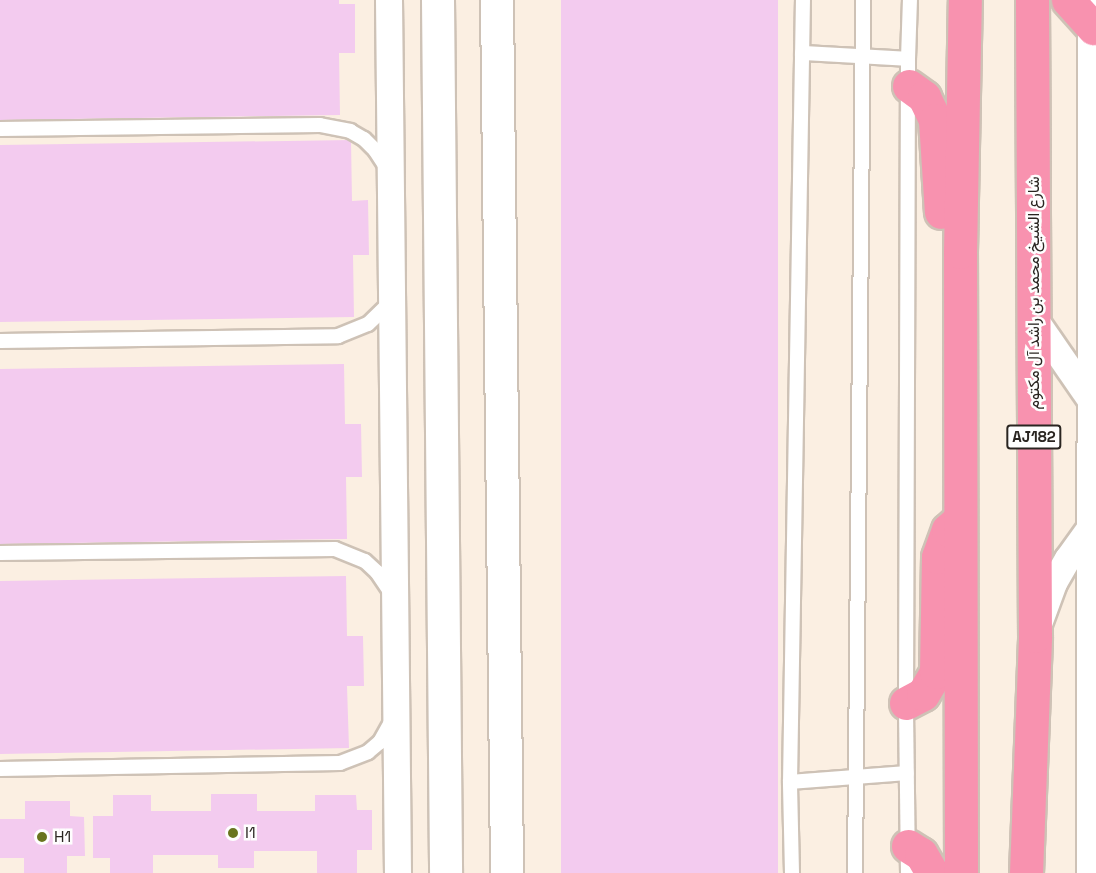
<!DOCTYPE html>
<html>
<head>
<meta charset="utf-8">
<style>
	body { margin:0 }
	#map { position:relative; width:1096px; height:873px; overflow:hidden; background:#fbefe2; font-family:"Space Grotesk",Vazirmatn,sans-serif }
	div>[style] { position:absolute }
	.building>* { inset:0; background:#f3cbef; transform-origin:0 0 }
	.roads { filter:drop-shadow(2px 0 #cec2b6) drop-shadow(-2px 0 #cec2b6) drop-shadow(0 2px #cec2b6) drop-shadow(0 -2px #cec2b6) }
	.service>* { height:14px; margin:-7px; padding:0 7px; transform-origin:7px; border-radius:7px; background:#fff }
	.minor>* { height:26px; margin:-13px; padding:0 13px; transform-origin:13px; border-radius:13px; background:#fff }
	.tertiary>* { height:32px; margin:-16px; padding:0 16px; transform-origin:16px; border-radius:16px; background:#fff }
	.trunk>* { height:33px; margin:-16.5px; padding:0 16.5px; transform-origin:16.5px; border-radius:16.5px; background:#f892af }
	.dots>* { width:16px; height:16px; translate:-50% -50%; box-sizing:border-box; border:3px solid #fefefe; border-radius:50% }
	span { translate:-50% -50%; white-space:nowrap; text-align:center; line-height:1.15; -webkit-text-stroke:5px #fefefe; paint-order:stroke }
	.shield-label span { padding:2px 4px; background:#fefefe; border:2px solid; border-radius:4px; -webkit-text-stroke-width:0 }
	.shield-label { font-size:15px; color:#2a2521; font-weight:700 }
	.street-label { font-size:16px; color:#2a2521 }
	.poi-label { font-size:16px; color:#2a2521 }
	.left { translate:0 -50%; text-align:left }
</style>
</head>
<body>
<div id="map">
	<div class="building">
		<div style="clip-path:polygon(0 0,339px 0,339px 4px,355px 4px,355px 53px,339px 53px,340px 115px,0 120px)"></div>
		<div style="left:561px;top:0;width:217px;height:873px"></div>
		<div style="clip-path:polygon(351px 140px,352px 201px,368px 200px,369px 255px,353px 255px,354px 317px,0 322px,0 145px)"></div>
		<div style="clip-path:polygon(344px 364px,345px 424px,361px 424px,362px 477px,346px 477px,347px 539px,0 544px,0 369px)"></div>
		<div style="clip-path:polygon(346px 576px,347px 636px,363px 636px,364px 686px,347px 686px,349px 748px,0 754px,0 581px)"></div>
		<div style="clip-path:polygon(211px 794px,257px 794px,257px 811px,315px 811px,315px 795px,356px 795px,357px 810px,372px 810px,372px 850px,357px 850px,357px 873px,317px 873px,317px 851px,254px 851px,254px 868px,218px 868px,218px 855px,153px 855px,153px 873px,110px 873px,110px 858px,93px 858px,93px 816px,113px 816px,113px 795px,151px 795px,151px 811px,211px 811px)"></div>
		<div style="clip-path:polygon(25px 801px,70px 801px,70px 816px,84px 817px,85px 856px,67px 856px,67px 873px,24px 873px,24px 858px,0 858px,0 819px,25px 819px)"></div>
	</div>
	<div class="roads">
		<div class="service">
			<div style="left:802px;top:53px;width:106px;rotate:3.2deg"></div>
			<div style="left:0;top:129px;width:320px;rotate:-0.7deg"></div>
			<div style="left:320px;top:125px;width:31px;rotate:11deg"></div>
			<div style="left:350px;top:131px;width:16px;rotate:30deg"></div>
			<div style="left:364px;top:139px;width:16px;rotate:45deg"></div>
			<div style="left:375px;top:150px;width:20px;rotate:57deg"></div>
			<div style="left:0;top:341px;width:338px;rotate:-0.8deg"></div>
			<div style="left:338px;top:336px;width:32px;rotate:-22deg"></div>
			<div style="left:368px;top:324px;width:30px;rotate:-44deg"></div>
			<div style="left:0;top:553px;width:335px;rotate:-0.7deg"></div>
			<div style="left:335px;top:549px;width:32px;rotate:22deg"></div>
			<div style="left:365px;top:561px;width:16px;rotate:43deg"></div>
			<div style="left:377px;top:572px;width:25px;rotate:56deg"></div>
			<div style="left:0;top:769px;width:340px;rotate:-1deg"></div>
			<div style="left:340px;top:763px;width:30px;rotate:-21deg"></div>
			<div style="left:368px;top:752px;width:16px;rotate:-40deg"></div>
			<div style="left:380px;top:742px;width:25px;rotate:-61deg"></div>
			<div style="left:790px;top:782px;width:117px;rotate:-4.4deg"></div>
			<div style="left:792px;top:873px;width:91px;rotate:-91.3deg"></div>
			<div style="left:790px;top:782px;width:782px;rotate:-89.05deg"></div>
			<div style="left:855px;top:873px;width:873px;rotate:-89.47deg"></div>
			<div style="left:908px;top:873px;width:170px;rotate:-90.7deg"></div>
			<div style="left:906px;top:703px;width:644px;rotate:-89.82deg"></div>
			<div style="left:908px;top:59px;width:59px;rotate:-88.1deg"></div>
		</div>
		<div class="minor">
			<div style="left:389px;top:0;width:873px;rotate:89.41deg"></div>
			<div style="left:1034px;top:318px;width:109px;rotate:55.4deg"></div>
			<div style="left:1039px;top:624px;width:44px;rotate:-69.9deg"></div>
			<div style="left:1054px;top:583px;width:28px;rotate:-60deg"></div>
			<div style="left:1068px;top:559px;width:48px;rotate:-54.3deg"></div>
		</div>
		<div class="tertiary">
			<div style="left:438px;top:0;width:873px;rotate:89.47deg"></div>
			<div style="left:497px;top:0;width:873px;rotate:89.34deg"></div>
			<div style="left:1093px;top:873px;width:873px;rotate:-89.93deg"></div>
		</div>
		<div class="trunk">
			<div style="left:1068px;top:0;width:38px;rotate:48deg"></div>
			<div style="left:909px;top:86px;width:19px;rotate:36deg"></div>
			<div style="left:924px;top:97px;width:25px;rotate:64deg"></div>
			<div style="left:935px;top:120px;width:92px;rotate:86.3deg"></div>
			<div style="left:906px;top:703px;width:19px;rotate:-28deg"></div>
			<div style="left:923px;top:694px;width:26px;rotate:-59deg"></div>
			<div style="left:936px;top:672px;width:115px;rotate:-89deg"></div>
			<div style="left:938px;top:557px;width:29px;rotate:-70deg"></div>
			<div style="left:948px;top:530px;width:16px;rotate:-43deg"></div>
			<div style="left:908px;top:846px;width:15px;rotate:32deg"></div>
			<div style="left:921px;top:854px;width:22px;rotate:60deg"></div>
			<div style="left:961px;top:873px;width:621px;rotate:-90.09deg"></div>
			<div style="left:960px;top:252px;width:252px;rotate:-88.9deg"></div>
			<div style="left:1026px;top:873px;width:237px;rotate:-87.8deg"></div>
			<div style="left:1035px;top:636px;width:636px;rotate:-90.27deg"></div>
		</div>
	</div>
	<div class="dots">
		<div style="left:233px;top:833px;background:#69741e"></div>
		<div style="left:42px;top:837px;background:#69741e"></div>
	</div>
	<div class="shield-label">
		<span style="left:1034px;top:437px">AJ182</span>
	</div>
	<div class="street-label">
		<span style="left:1034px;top:293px;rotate:-90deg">شارع الشيخ محمد بن راشد آل مكتوم</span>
	</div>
	<div class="poi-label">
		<span class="left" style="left:245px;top:833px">I1</span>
		<span class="left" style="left:54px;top:837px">H1</span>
	</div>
</div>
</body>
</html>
